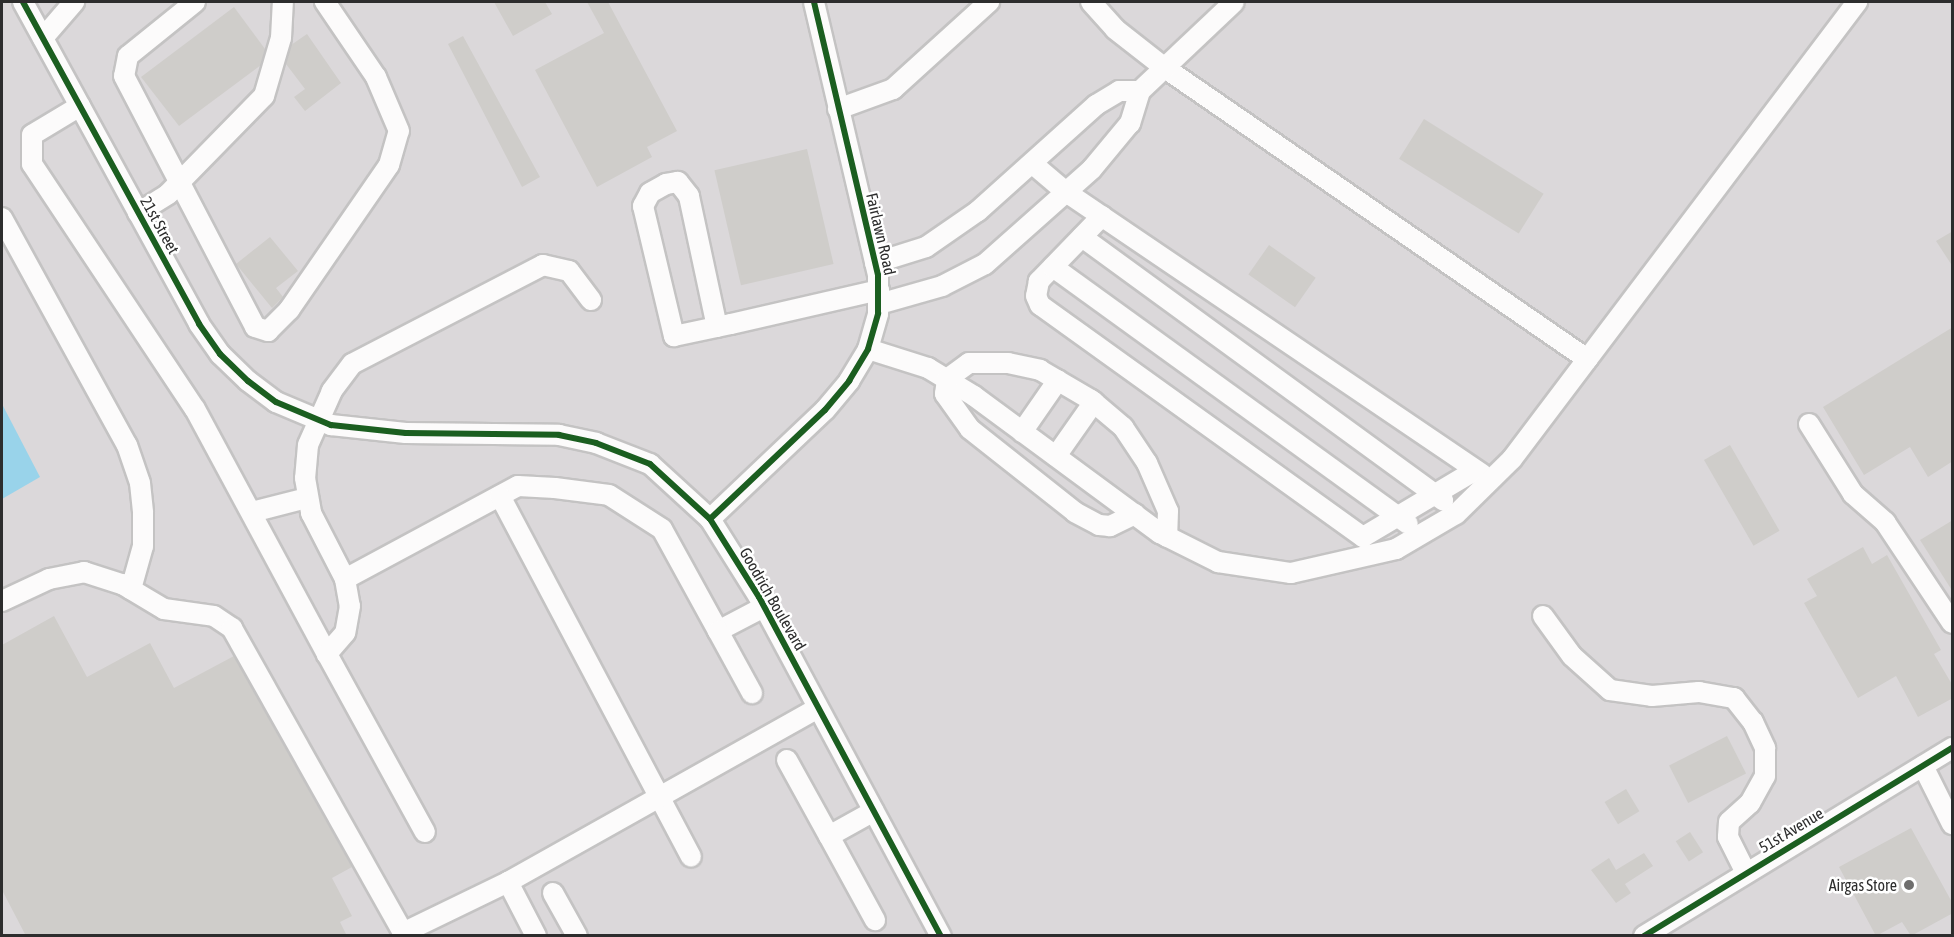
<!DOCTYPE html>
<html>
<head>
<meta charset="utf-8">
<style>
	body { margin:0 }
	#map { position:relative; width:1954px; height:937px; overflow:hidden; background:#eae7e4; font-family:"Asap Condensed",sans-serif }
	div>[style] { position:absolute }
	.industrial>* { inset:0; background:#dbd8da; transform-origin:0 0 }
	.water>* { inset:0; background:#99d3ea }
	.building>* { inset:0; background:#cfcdca; transform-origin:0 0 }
	.roads { filter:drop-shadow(2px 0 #c4c3c3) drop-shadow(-2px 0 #c4c3c3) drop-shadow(0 2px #c4c3c3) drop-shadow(0 -2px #c4c3c3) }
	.minor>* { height:20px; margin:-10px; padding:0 10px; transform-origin:10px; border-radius:10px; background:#fcfbfb }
	.cycleway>* { height:6px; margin:-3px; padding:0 3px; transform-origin:3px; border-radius:3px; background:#1b5e20 }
	.dots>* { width:16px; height:16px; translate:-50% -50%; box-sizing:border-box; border:3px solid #fff; border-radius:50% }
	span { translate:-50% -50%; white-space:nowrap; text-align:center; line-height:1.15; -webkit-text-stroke:5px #fff; paint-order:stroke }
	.street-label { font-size:16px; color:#2d2d2d }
	.poi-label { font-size:16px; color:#2d2d2d }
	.right { translate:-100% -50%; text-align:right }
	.frame { position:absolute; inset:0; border:3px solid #2d2d2d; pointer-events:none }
</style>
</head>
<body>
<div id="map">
	<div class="industrial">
		<div style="left:2px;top:2px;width:1950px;height:934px"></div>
	</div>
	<div class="water">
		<div style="clip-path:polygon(2px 404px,40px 477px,2px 499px)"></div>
	</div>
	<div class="building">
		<div style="clip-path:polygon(494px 2px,545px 2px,552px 14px,513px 36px)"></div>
		<div style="clip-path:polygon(587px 2px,608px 2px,677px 131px,647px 147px,652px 157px,597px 187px,535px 70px,604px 33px)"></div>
		<div style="clip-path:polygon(234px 7px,265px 49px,261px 65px,179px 126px,141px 77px)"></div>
		<div style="clip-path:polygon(307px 34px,341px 83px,305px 111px,294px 97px,305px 89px,286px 64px,291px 45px)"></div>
		<div style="clip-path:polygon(463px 36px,540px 177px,522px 187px,448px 44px)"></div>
		<div style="left:1424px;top:119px;width:141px;height:47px;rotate:32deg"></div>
		<div style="left:807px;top:149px;width:118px;height:95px;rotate:77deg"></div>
		<div style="clip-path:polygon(1953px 231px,1953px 267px,1936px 241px)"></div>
		<div style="clip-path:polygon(270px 237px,298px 271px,276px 288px,283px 297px,272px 308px,236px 264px)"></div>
		<div style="left:1269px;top:245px;width:57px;height:36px;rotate:35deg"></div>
		<div style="clip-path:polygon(1953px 327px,1953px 461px,1928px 477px,1910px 447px,1864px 475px,1823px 407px)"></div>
		<div style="left:1730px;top:445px;width:99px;height:30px;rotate:60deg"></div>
		<div style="clip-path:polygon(1953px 520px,1953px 592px,1920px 540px)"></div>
		<div style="clip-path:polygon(1863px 547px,1872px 564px,1887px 555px,1941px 650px,1934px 654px,1953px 686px,1953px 698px,1918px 717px,1896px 676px,1858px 698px,1804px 603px,1817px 596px,1807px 579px)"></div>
		<div style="clip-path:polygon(54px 616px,87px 677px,150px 643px,174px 688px,234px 656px,352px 867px,332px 878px,352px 916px,340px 922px,347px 936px,26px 936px,2px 890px,2px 645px)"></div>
		<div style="left:1727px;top:736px;width:42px;height:65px;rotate:63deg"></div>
		<div style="left:1626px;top:789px;width:26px;height:25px;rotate:59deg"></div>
		<div style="clip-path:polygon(1911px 828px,1953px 904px,1953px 913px,1911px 936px,1902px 922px,1876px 936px,1839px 867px)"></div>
		<div style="left:1690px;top:832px;width:24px;height:17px;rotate:57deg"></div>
		<div style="clip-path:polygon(1644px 853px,1653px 866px,1625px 884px,1631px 893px,1616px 903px,1591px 870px,1609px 858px,1616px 870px)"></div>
	</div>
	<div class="roads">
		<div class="minor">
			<div style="left:23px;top:2px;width:367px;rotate:61.3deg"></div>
			<div style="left:199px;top:324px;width:37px;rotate:55deg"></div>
			<div style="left:220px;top:354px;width:39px;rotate:44deg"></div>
			<div style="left:248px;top:381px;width:35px;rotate:37deg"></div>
			<div style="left:276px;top:402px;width:60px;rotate:22.7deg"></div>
			<div style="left:331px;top:425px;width:75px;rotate:6.1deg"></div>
			<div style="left:406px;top:433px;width:153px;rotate:0.7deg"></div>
			<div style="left:559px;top:435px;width:38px;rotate:12deg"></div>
			<div style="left:596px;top:443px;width:58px;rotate:21.3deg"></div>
			<div style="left:650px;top:464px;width:81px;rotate:42.5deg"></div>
			<div style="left:710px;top:519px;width:92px;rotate:57.9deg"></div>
			<div style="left:759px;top:597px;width:385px;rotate:61.8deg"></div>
			<div style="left:195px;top:2px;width:86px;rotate:141.1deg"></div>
			<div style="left:128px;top:56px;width:20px;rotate:101deg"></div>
			<div style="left:124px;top:76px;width:283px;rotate:62.4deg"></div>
			<div style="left:255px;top:327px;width:14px;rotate:17deg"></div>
			<div style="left:268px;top:331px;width:30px;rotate:-45deg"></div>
			<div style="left:289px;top:310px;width:176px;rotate:-55.4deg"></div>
			<div style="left:389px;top:165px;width:35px;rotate:-74deg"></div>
			<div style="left:399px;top:131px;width:59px;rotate:-113.1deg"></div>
			<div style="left:376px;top:77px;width:91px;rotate:-124.2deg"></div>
			<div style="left:1091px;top:2px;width:36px;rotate:48deg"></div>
			<div style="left:1115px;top:29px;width:63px;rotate:38deg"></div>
			<div style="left:1165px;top:68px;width:513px;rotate:34.59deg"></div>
			<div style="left:43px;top:38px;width:48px;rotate:-49.3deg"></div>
			<div style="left:1140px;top:91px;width:129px;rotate:-43.4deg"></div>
			<div style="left:80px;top:106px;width:56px;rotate:148.9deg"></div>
			<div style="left:32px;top:135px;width:29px;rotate:90deg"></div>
			<div style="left:32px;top:164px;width:294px;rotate:56.4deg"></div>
			<div style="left:195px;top:409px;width:278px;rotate:61.7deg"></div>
			<div style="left:838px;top:109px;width:59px;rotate:-20deg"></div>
			<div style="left:893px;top:89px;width:130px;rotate:-42.2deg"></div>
			<div style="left:1033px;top:164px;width:43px;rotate:40.3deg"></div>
			<div style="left:1066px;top:192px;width:503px;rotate:34.13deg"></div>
			<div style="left:138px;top:213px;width:36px;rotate:-32deg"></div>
			<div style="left:168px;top:194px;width:137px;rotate:-45.6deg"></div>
			<div style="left:264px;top:96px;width:60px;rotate:-73.7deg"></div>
			<div style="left:281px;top:38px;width:36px;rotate:-87deg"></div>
			<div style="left:1102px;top:216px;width:91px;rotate:134.1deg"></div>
			<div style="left:1039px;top:281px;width:15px;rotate:101deg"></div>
			<div style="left:1036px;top:296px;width:10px;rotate:66deg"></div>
			<div style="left:1040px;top:305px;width:398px;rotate:35.7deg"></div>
			<div style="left:1363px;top:537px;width:123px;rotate:-30.7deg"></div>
			<div style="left:1469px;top:474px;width:7px;rotate:-74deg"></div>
			<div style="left:2px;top:218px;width:259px;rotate:61.2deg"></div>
			<div style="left:127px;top:445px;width:40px;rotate:71.1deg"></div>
			<div style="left:140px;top:483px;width:30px;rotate:84deg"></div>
			<div style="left:143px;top:513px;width:33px;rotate:90deg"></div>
			<div style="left:143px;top:546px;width:45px;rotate:105.6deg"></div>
			<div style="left:1082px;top:237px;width:447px;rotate:36.1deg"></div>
			<div style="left:875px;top:263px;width:53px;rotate:-17.4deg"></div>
			<div style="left:926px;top:247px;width:63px;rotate:-34.7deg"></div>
			<div style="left:978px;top:211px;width:159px;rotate:-41.9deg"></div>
			<div style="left:1096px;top:105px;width:27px;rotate:-31deg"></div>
			<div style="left:1119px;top:91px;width:21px"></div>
			<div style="left:1140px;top:91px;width:34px;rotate:107deg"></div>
			<div style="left:1130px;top:123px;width:60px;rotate:129.6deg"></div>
			<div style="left:1092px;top:169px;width:143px;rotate:138.4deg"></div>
			<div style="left:985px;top:264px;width:48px;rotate:152.9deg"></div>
			<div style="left:942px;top:286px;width:66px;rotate:164.1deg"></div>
			<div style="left:1053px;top:267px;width:438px;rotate:35.9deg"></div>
			<div style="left:591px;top:300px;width:36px;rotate:-127deg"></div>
			<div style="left:569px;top:271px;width:27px;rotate:-167deg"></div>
			<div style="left:543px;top:265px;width:215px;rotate:152.6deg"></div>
			<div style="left:352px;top:364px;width:34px;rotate:127deg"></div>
			<div style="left:332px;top:391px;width:59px;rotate:114deg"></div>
			<div style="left:308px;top:445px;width:33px;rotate:95deg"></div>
			<div style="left:305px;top:478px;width:36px;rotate:80deg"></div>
			<div style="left:311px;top:513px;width:74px;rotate:62.7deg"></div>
			<div style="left:345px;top:579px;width:196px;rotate:-28.3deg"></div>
			<div style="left:518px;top:486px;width:37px;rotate:3deg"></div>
			<div style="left:555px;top:488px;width:54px;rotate:7.4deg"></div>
			<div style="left:609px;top:495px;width:63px;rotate:32.7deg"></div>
			<div style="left:662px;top:529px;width:116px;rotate:61.2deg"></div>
			<div style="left:718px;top:631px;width:52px;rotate:-27.6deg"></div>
			<div style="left:717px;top:327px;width:134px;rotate:-102.1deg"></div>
			<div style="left:689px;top:196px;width:18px;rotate:-128deg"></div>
			<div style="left:678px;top:182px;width:12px;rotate:171deg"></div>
			<div style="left:666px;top:184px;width:18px;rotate:151deg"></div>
			<div style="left:650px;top:193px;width:15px;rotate:118deg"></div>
			<div style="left:643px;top:206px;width:134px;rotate:76.6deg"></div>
			<div style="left:674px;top:336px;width:58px;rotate:-11.9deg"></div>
			<div style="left:731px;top:324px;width:152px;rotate:-12.9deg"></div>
			<div style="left:868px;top:349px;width:63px;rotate:17.6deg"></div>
			<div style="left:928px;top:368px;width:54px;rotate:31.3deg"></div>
			<div style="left:974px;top:396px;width:231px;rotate:36.4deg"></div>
			<div style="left:1160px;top:533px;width:65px;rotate:26.6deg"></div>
			<div style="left:1218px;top:562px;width:74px;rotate:8.6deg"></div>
			<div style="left:1291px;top:573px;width:108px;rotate:-12.9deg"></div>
			<div style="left:1396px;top:549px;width:69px;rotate:-30.3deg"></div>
			<div style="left:1456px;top:514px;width:78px;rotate:-44.5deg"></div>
			<div style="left:1512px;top:459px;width:573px;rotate:-52.95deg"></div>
			<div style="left:1809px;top:424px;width:83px;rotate:57.8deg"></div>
			<div style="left:1853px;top:494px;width:43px;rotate:41.2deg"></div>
			<div style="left:1885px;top:522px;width:121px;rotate:56.4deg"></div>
			<div style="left:1022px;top:432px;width:63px;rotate:-55.3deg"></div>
			<div style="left:1056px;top:456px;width:66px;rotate:-54.9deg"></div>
			<div style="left:500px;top:496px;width:408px;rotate:62.1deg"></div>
			<div style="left:252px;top:512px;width:57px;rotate:-14.3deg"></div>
			<div style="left:1135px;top:514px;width:28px;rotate:154deg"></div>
			<div style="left:1110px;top:526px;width:11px;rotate:-175deg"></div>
			<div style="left:1099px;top:525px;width:27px;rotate:-152deg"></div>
			<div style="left:1075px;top:512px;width:134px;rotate:-141.7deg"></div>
			<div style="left:970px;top:429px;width:43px;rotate:-125.5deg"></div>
			<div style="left:945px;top:394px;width:15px;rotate:-82deg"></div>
			<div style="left:947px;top:379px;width:27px;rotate:-36deg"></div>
			<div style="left:969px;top:363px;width:39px"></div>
			<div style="left:1008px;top:363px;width:33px;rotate:12deg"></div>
			<div style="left:1040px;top:370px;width:59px;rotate:30.5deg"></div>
			<div style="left:1091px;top:400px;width:42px;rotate:40.2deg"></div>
			<div style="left:1123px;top:427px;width:43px;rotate:56.3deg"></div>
			<div style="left:1147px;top:463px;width:52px;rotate:66.4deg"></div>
			<div style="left:1168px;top:511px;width:26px;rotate:92deg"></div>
			<div style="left:710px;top:519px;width:158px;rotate:-43.5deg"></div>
			<div style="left:825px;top:410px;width:38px;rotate:-50deg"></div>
			<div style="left:849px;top:381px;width:37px;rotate:-59deg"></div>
			<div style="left:868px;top:349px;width:37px;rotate:-74deg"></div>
			<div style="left:878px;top:313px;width:38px;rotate:-90deg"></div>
			<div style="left:878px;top:275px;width:280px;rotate:-103.2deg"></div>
			<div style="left:345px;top:579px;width:27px;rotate:80deg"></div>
			<div style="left:350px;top:606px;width:27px;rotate:100deg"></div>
			<div style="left:345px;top:633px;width:28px;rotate:131deg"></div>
			<div style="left:327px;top:654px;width:203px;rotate:61.2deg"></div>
			<div style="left:2px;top:601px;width:52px;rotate:-25.1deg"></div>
			<div style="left:49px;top:579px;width:36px;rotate:-11deg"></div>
			<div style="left:84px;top:572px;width:40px;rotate:18deg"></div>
			<div style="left:122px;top:584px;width:49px;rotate:30.8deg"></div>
			<div style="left:164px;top:609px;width:50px;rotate:8deg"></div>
			<div style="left:214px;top:616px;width:22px;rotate:34deg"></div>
			<div style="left:232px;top:628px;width:350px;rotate:60.7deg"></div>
			<div style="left:403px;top:933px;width:117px;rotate:-25.9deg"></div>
			<div style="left:508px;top:882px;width:355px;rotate:-29.3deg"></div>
			<div style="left:1543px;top:616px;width:49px;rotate:54.1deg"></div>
			<div style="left:1572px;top:656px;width:51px;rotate:41.8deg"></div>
			<div style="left:1610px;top:690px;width:42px;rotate:8.1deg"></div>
			<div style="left:1652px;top:696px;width:47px;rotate:-4.9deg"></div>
			<div style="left:1699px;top:692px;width:36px;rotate:10deg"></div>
			<div style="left:1734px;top:698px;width:31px;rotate:52deg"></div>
			<div style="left:1753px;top:722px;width:29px;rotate:65deg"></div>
			<div style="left:1765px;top:748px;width:28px;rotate:90deg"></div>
			<div style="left:1765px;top:776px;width:31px;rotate:119deg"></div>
			<div style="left:1750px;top:803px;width:28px;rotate:138deg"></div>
			<div style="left:1729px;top:822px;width:15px;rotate:94deg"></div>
			<div style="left:1728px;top:837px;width:40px;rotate:63.4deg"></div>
			<div style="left:718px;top:631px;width:71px;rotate:61.3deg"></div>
			<div style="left:787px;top:760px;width:87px;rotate:61.1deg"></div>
			<div style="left:829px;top:836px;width:51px;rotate:-29.1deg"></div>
			<div style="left:1923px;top:766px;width:65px;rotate:63.4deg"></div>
			<div style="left:829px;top:836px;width:96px;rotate:61.3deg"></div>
			<div style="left:508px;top:882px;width:61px;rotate:62.6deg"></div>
			<div style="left:553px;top:893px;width:49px;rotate:60.8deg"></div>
			<div style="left:1644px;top:936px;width:361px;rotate:-31.4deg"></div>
		</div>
	</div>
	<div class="cycleway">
		<div style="left:23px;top:2px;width:367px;rotate:61.3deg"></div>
		<div style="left:199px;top:324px;width:37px;rotate:55deg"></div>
		<div style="left:220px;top:354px;width:39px;rotate:44deg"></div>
		<div style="left:248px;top:381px;width:35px;rotate:37deg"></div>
		<div style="left:276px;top:402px;width:60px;rotate:22.7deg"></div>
		<div style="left:331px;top:425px;width:75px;rotate:6.1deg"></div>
		<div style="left:406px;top:433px;width:153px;rotate:0.7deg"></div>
		<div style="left:559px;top:435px;width:38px;rotate:12deg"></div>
		<div style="left:596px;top:443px;width:58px;rotate:21.3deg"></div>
		<div style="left:650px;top:464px;width:81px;rotate:42.5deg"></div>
		<div style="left:710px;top:519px;width:92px;rotate:57.9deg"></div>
		<div style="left:759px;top:597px;width:385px;rotate:61.8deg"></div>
		<div style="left:710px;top:519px;width:158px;rotate:-43.5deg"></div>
		<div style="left:825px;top:410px;width:38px;rotate:-50deg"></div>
		<div style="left:849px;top:381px;width:37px;rotate:-59deg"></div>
		<div style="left:868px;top:349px;width:37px;rotate:-74deg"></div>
		<div style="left:878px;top:313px;width:38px;rotate:-90deg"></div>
		<div style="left:878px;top:275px;width:280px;rotate:-103.2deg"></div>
		<div style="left:1644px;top:936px;width:361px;rotate:-31.4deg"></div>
	</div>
	<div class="dots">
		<div style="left:1909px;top:885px;background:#6f6e6d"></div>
	</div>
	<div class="street-label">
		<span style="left:160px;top:225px;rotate:61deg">21st Street</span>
		<span style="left:881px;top:234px;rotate:77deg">Fairlawn Road</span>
		<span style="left:773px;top:599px;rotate:60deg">Goodrich Boulevard</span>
		<span style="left:1791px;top:830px;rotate:-31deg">51st Avenue</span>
	</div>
	<div class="poi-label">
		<span class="right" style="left:1897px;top:885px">Airgas Store</span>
	</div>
	<div class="frame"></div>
</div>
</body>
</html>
